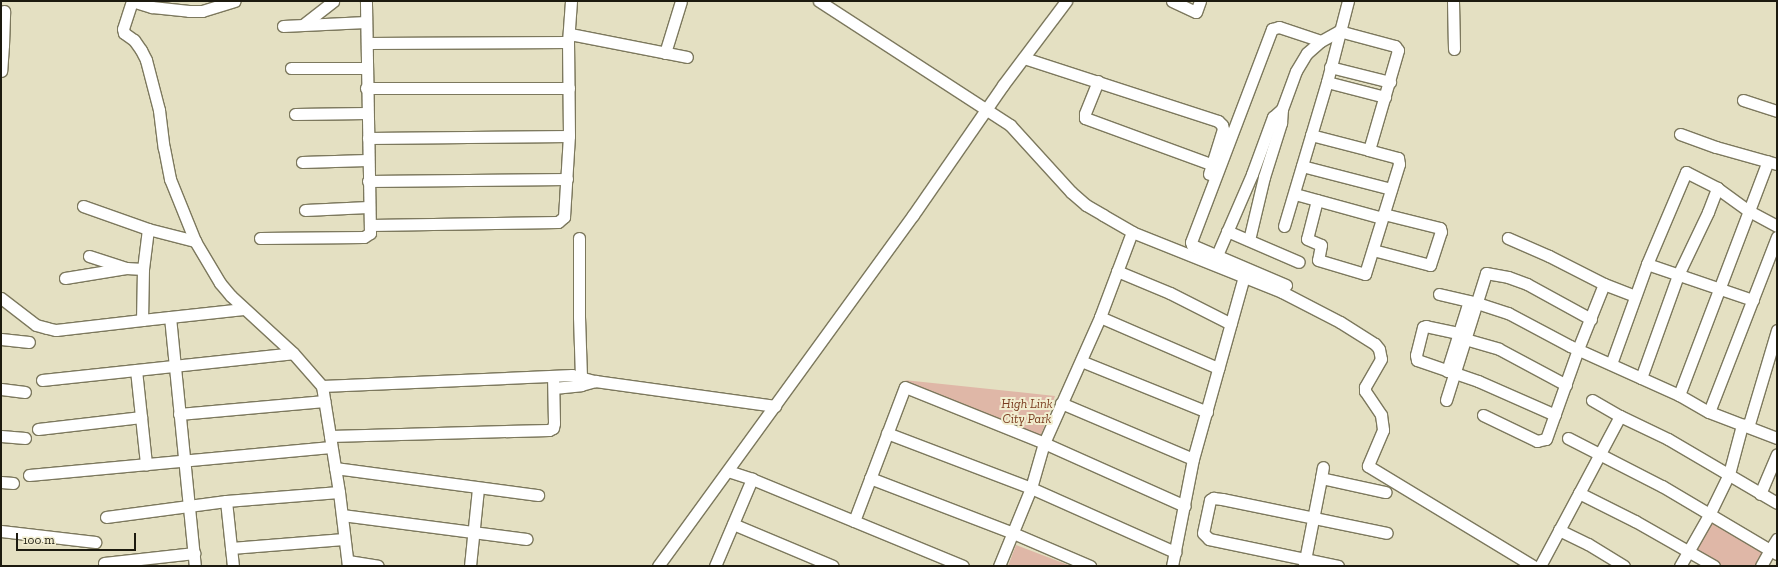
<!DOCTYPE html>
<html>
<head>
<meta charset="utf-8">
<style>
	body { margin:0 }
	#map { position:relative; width:1778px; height:567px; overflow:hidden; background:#e4e0c2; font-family:"Zilla Slab",serif }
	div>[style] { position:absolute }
	.green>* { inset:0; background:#dfb7a7 }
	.roads { filter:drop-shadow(1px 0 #7c785d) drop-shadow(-1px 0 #7c785d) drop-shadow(0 1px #7c785d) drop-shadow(0 -1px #7c785d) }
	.minor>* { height:11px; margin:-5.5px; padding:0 5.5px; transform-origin:5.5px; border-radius:5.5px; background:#fff }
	span { translate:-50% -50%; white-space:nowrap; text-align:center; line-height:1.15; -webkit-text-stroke:4px #f1edcf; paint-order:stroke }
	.park-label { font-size:13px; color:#7a3c1f; font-style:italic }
	.frame { position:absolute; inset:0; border:2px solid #1c1a0f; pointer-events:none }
	.scale { position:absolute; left:16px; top:533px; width:120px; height:18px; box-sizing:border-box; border:2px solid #1c1a0f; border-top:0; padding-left:5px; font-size:12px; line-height:14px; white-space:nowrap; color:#1c1a0f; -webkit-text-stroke:3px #f1edcf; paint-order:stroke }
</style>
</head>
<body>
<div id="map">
	<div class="green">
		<div style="clip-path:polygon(904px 380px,1055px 396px,1040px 438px)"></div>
		<div style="clip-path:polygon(1709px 520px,1765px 550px,1756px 566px,1719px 566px,1692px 552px)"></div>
		<div style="clip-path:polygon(1016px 545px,1071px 566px,1008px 566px)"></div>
	</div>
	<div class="roads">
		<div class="minor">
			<div style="left:132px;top:1px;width:29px;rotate:108deg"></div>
			<div style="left:123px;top:29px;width:4px;rotate:76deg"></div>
			<div style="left:124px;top:33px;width:12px;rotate:35deg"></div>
			<div style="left:134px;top:40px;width:12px;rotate:55deg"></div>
			<div style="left:141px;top:50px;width:11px;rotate:63deg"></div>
			<div style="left:146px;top:60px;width:52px;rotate:75.4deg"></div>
			<div style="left:159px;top:110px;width:38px;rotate:83deg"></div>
			<div style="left:164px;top:148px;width:32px;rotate:79deg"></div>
			<div style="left:170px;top:179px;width:67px;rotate:68deg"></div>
			<div style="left:195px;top:241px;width:49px;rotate:59.2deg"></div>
			<div style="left:220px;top:283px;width:17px;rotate:50deg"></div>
			<div style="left:231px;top:296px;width:84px;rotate:42.6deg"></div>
			<div style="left:293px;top:353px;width:44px;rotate:48.7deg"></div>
			<div style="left:322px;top:386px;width:107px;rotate:80.9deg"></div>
			<div style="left:339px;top:492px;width:75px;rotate:83.1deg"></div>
			<div style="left:132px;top:1px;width:21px;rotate:17deg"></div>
			<div style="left:152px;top:7px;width:37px;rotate:6deg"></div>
			<div style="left:189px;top:11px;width:13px"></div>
			<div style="left:202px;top:11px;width:34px;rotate:-17deg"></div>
			<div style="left:819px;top:1px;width:228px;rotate:33deg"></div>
			<div style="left:1010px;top:125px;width:91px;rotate:47.7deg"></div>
			<div style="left:1071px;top:192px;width:20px;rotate:41deg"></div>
			<div style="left:1086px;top:205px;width:20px;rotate:30deg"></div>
			<div style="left:1103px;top:215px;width:34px;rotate:30deg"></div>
			<div style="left:1132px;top:232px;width:162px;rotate:21.8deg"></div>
			<div style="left:1282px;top:292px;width:65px;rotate:27.3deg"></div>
			<div style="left:1340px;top:322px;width:41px;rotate:32.2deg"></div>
			<div style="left:1375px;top:344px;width:6px;rotate:51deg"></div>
			<div style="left:1379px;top:349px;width:10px;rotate:79deg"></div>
			<div style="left:1381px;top:359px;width:32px;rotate:120deg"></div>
			<div style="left:1365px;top:387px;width:4px;rotate:90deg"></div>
			<div style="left:1365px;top:391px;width:29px;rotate:56deg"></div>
			<div style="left:1381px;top:415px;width:15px;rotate:82deg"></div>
			<div style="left:1383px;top:430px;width:39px;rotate:113deg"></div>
			<div style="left:1368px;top:466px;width:193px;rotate:31.2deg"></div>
			<div style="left:1172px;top:1px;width:26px;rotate:25deg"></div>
			<div style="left:1196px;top:12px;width:12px;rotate:-70deg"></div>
			<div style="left:1453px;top:1px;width:48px;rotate:88.8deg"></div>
			<div style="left:304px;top:24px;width:37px;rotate:-38deg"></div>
			<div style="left:283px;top:26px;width:83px;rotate:-2.8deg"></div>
			<div style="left:570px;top:34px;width:119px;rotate:11.1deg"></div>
			<div style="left:367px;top:43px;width:201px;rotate:-0.3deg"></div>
			<div style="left:1px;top:44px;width:2px;rotate:27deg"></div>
			<div style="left:3px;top:45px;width:26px;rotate:94deg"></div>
			<div style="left:3px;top:45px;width:34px;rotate:-88deg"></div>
			<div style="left:665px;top:53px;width:54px;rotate:-72.9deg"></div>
			<div style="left:1024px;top:58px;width:204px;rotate:18deg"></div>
			<div style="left:1218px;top:121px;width:6px;rotate:45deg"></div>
			<div style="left:1222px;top:125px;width:4px;rotate:76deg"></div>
			<div style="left:1223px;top:129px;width:47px;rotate:107.3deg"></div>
			<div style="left:1330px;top:67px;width:62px;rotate:14deg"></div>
			<div style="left:291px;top:68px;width:75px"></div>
			<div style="left:1098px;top:81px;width:35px;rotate:112deg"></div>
			<div style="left:1085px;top:114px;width:4px;rotate:90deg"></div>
			<div style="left:1085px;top:118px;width:134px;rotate:20.1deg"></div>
			<div style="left:1327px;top:82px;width:60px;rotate:14.5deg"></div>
			<div style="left:366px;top:88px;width:203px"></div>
			<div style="left:1743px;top:100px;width:36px;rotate:18deg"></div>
			<div style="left:295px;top:114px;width:72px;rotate:-0.8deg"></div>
			<div style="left:1680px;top:134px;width:38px;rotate:20deg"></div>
			<div style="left:1716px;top:147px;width:63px;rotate:15.6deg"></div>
			<div style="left:1311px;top:135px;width:60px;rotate:14.5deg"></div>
			<div style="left:368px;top:138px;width:201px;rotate:-0.6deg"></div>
			<div style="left:302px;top:162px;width:65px;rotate:-1.8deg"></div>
			<div style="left:1302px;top:166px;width:92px;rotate:14.5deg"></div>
			<div style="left:368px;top:181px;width:199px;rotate:-0.6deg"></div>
			<div style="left:1295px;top:194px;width:90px;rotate:15.4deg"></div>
			<div style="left:1317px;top:200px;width:40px;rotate:104.4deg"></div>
			<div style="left:1307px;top:239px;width:15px;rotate:23deg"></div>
			<div style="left:1321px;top:245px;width:15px;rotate:101deg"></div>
			<div style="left:1318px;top:260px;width:49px;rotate:16.6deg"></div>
			<div style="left:1365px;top:274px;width:115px;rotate:-72.8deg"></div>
			<div style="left:1399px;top:164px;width:6px;rotate:-99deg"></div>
			<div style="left:1398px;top:158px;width:30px;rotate:-165deg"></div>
			<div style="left:1369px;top:150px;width:104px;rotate:-73.8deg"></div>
			<div style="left:1398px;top:50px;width:5px;rotate:-127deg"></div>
			<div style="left:1395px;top:46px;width:58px;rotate:-165deg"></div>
			<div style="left:83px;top:206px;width:69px;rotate:19.5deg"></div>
			<div style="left:148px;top:229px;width:49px;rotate:14.3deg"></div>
			<div style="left:305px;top:210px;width:63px;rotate:-2.7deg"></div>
			<div style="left:370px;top:225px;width:188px;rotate:-0.9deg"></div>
			<div style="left:558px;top:222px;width:8px;rotate:-40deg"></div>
			<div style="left:564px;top:217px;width:81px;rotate:-86.5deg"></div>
			<div style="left:569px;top:136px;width:94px;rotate:-90.6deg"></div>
			<div style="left:568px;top:42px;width:41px;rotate:-85.8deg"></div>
			<div style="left:1284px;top:226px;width:150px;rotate:-73.4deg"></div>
			<div style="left:1327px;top:82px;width:84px;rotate:-75.5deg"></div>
			<div style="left:148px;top:229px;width:40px;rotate:97.1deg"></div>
			<div style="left:143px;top:269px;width:51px;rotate:91.1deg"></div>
			<div style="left:142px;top:320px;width:102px;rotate:-6.2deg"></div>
			<div style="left:1227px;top:231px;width:78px;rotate:23.3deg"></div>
			<div style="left:260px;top:238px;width:104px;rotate:-0.6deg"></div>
			<div style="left:364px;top:237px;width:7px;rotate:-34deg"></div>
			<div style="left:370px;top:233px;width:232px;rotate:-91deg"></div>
			<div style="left:579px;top:238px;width:79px;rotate:90deg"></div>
			<div style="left:579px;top:317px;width:59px;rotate:88.1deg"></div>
			<div style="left:1249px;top:240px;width:65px;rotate:-76.6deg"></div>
			<div style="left:1264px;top:177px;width:57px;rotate:-72.5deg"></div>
			<div style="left:1281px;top:123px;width:14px;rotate:-86deg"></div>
			<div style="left:1282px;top:109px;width:40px;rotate:-69.8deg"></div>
			<div style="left:1296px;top:71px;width:21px;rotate:-59deg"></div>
			<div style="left:1307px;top:53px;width:18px;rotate:-41deg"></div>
			<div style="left:1321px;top:41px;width:21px;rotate:-29deg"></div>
			<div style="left:1373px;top:250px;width:59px;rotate:14.7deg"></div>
			<div style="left:1430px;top:265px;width:35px;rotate:-72deg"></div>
			<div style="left:1441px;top:232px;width:4px;rotate:-104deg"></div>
			<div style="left:1440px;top:228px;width:58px;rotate:-166deg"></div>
			<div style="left:89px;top:256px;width:39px;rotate:18deg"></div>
			<div style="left:126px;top:268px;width:17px;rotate:3deg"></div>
			<div style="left:1214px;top:262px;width:96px;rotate:-66.6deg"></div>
			<div style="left:1252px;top:174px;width:61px;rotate:-69.8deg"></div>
			<div style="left:1273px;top:117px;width:12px;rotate:-42deg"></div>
			<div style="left:1647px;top:264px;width:112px;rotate:18.8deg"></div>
			<div style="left:1117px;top:271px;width:57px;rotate:22.5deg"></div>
			<div style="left:1170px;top:293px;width:68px;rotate:26.9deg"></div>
			<div style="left:65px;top:278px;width:62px;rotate:-9.3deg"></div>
			<div style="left:1604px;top:284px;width:33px;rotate:21deg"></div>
			<div style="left:1286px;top:285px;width:102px;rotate:-156.9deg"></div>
			<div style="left:1192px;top:245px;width:3px;rotate:-108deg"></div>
			<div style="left:1191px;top:242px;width:228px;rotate:-69.2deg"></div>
			<div style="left:1272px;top:29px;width:7px;rotate:-16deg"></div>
			<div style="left:1279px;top:27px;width:44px;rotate:18.4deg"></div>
			<div style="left:1439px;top:294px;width:39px;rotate:13deg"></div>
			<div style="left:1477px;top:303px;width:33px;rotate:18deg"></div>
			<div style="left:1508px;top:313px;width:70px;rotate:28deg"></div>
			<div style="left:1570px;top:346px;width:120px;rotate:24.2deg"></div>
			<div style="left:1679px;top:395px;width:34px;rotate:30deg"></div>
			<div style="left:1709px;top:412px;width:73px;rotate:20.9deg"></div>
			<div style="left:1px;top:298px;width:44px;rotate:37.6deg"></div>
			<div style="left:36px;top:325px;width:11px;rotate:15deg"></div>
			<div style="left:47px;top:328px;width:9px;rotate:13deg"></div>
			<div style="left:56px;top:330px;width:87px;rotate:-6.6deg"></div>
			<div style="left:170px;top:317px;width:250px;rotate:84.3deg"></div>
			<div style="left:1100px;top:317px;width:129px;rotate:23.4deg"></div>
			<div style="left:1458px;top:333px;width:33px;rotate:-168deg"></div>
			<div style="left:1426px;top:326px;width:3px;rotate:162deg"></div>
			<div style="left:1423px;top:327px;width:29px;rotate:104deg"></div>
			<div style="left:1416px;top:355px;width:5px;rotate:79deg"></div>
			<div style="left:1417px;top:360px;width:65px;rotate:19deg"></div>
			<div style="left:1478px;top:381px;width:84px;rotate:23.8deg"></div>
			<div style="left:1px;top:339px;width:28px;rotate:6deg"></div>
			<div style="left:1465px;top:339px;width:35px;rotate:16deg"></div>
			<div style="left:1499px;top:349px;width:76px;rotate:28.2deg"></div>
			<div style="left:1081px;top:361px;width:136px;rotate:22deg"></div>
			<div style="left:1611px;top:364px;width:106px;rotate:-70.2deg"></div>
			<div style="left:1647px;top:264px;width:100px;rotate:-67deg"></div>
			<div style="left:1686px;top:172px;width:35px;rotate:27deg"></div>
			<div style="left:1717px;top:188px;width:39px;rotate:36deg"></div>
			<div style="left:1749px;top:211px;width:32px;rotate:28deg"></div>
			<div style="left:136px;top:370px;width:95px;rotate:83.9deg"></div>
			<div style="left:1447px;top:371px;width:73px;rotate:-72.6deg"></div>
			<div style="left:1641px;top:378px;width:109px;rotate:-70.2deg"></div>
			<div style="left:1678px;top:275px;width:70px;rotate:-64.5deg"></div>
			<div style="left:1708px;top:212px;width:26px;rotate:-69deg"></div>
			<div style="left:42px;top:380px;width:252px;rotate:-6.1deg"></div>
			<div style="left:322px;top:386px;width:250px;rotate:-2.5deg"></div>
			<div style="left:572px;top:375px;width:24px;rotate:15deg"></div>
			<div style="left:595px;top:381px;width:182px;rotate:7.9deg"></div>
			<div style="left:554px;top:388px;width:27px;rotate:-6deg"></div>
			<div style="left:581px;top:385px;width:15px;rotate:-16deg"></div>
			<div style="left:1px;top:389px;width:24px;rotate:7deg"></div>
			<div style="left:1679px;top:395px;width:250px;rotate:-69.2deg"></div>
			<div style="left:1446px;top:400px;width:133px;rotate:-72.5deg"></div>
			<div style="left:1486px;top:273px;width:22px;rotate:10deg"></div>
			<div style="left:1508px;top:277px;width:20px;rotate:20deg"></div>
			<div style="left:1527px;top:284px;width:73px;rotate:28.7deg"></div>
			<div style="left:1592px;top:400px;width:32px;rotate:30deg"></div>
			<div style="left:1620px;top:416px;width:53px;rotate:25.6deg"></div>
			<div style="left:1668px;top:439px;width:126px;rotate:30.4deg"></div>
			<div style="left:1061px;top:403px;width:143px;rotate:23deg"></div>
			<div style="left:1709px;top:412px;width:188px;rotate:-68.8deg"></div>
			<div style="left:179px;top:414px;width:146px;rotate:-5.1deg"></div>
			<div style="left:1483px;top:415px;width:60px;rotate:25.7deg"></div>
			<div style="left:1537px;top:441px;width:9px;rotate:-13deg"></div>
			<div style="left:1546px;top:439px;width:96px;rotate:-70.4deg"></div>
			<div style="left:1578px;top:349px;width:70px;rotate:-68.2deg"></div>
			<div style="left:1604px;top:284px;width:62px;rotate:-153deg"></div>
			<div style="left:1549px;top:256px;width:45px;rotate:-156.3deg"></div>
			<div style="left:1620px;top:416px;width:87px;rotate:118deg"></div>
			<div style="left:1579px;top:493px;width:63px;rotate:26.6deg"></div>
			<div style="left:1635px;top:521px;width:91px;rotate:29.7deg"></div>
			<div style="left:38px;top:429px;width:104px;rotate:-6.6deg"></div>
			<div style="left:887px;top:433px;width:154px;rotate:20.9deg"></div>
			<div style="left:1031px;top:488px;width:158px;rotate:24deg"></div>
			<div style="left:1px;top:436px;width:24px;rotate:5deg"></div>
			<div style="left:330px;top:436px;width:219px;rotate:-1.6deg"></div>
			<div style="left:549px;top:430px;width:4px;rotate:-27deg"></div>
			<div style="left:553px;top:428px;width:5px;rotate:-79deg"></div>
			<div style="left:554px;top:423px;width:47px;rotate:-91.2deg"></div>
			<div style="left:1568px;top:438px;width:106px;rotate:27.1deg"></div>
			<div style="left:1662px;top:486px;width:126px;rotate:30.7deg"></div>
			<div style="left:1770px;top:550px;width:13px;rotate:-58deg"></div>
			<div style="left:335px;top:468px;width:205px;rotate:7.6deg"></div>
			<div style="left:728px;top:471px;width:25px;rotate:18deg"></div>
			<div style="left:752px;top:479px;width:228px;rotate:22.4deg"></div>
			<div style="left:29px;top:475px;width:303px;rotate:-5.3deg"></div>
			<div style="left:870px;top:478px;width:153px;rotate:21deg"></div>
			<div style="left:1013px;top:533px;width:84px;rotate:23.2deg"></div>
			<div style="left:1321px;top:478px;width:11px;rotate:-80deg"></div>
			<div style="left:1px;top:482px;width:12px;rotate:5deg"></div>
			<div style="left:1760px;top:494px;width:43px;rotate:-67deg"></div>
			<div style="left:226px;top:501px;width:65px;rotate:83.9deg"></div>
			<div style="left:342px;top:515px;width:186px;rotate:7.4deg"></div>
			<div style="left:106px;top:517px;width:121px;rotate:-7.6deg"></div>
			<div style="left:226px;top:501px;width:113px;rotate:-4.6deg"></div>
			<div style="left:854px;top:521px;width:143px;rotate:-69.2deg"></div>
			<div style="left:905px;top:387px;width:150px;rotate:21.9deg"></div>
			<div style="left:1044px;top:443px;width:154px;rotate:24.1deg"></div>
			<div style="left:733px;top:524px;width:108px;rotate:22.8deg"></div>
			<div style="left:1559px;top:530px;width:32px;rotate:26deg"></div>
			<div style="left:1588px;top:544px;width:42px;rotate:31.4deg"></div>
			<div style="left:1px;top:531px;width:95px;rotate:6.7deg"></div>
			<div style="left:231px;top:548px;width:113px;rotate:-4.6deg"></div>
			<div style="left:348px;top:561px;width:30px;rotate:9deg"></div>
			<div style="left:104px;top:563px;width:91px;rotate:-6.3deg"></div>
			<div style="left:1304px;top:565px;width:89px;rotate:-78.9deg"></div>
			<div style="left:1321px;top:478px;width:66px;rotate:12.3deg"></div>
			<div style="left:470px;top:566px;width:78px;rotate:-84.1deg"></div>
			<div style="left:658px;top:566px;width:434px;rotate:-54deg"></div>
			<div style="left:913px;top:215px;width:158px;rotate:-55.3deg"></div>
			<div style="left:1003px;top:85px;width:105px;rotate:-53.1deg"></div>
			<div style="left:715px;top:566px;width:95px;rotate:-67deg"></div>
			<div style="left:999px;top:566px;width:84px;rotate:-67.7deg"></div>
			<div style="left:1031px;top:488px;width:47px;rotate:-73.9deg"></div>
			<div style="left:1044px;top:443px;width:138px;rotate:-66deg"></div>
			<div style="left:1100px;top:317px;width:91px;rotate:-69.4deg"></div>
			<div style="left:1172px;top:566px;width:109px;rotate:-78.9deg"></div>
			<div style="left:1193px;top:459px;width:190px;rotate:-74.4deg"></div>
			<div style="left:1338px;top:566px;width:132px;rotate:-168.2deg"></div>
			<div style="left:1209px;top:539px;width:8px;rotate:-135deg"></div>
			<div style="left:1203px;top:533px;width:34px;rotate:-78deg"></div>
			<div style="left:1210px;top:500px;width:4px;rotate:-34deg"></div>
			<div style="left:1213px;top:498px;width:9px;rotate:6deg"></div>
			<div style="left:1222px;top:499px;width:168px;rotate:11.6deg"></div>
			<div style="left:1540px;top:566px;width:83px;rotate:-61.9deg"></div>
			<div style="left:1680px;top:566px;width:59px;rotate:-60.4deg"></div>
			<div style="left:1709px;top:515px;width:46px;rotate:-64deg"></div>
			<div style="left:1729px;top:474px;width:51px;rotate:-75.1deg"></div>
			<div style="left:1742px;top:425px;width:7px;rotate:-8deg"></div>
			<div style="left:1749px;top:424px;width:98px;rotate:-73.4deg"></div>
			<div style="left:1761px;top:566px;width:18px;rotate:-61deg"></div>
			<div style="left:1770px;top:550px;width:8px;rotate:30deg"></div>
		</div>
	</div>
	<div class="park-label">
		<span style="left:1027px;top:412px">High Link<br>City Park</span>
	</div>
	<div class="frame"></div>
	<div class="scale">100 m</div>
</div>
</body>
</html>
